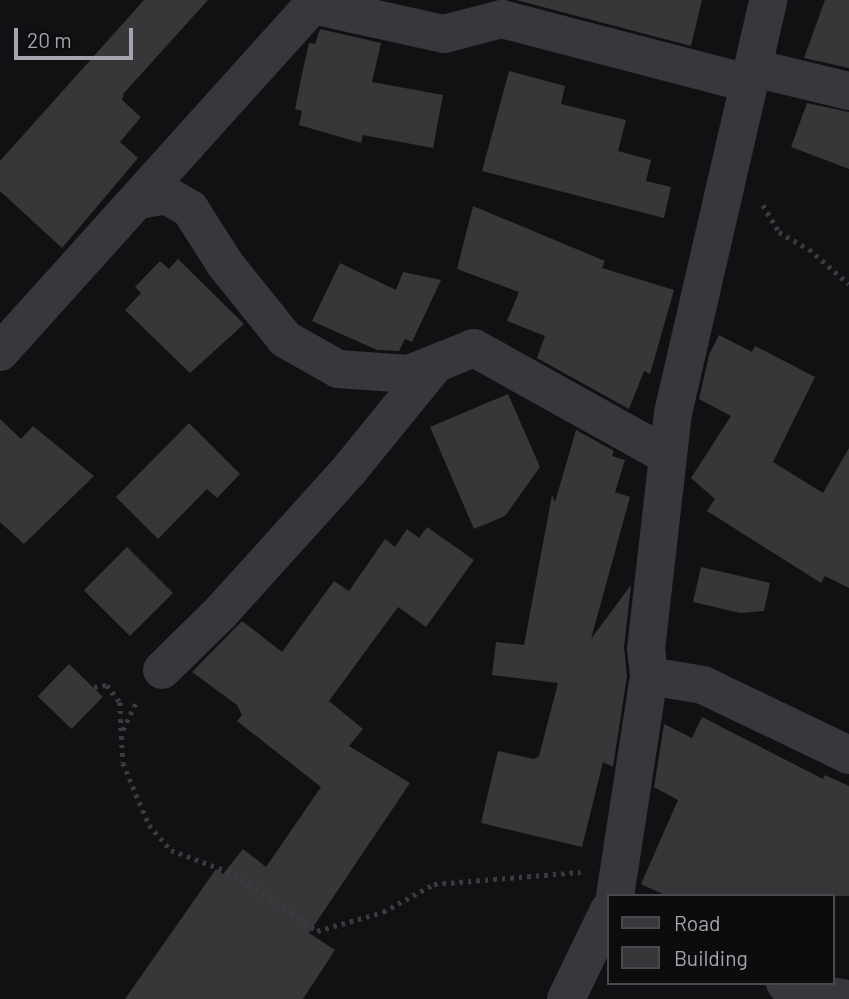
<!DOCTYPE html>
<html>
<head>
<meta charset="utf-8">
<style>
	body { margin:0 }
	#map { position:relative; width:849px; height:999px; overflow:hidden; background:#111012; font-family:Barlow,sans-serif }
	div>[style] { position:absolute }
	.building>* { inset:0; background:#373639; transform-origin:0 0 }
	.path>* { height:4.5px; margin-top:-2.25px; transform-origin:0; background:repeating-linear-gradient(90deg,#3c3a3f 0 3.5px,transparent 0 8.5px) }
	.minor>* { height:38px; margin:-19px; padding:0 19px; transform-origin:19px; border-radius:19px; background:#39373b }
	span { translate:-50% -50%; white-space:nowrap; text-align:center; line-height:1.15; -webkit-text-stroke:6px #0c0c0d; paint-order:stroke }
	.legend { position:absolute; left:607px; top:894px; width:228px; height:91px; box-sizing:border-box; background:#0c0c0d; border:2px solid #4a484f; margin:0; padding:9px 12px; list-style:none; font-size:21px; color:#a7a3b1 }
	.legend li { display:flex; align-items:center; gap:14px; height:35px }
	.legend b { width:35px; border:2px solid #4a484f }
	.scale { position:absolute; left:14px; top:28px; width:119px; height:32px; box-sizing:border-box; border:4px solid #a7a3b1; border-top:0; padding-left:9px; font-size:21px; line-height:24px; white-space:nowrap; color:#a7a3b1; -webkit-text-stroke:5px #0c0c0d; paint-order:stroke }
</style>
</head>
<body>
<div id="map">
	<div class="building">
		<div style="clip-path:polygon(144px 0,208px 0,124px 93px,122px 100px,141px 117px,120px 142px,138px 158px,62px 248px,0 191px,0 161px)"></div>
		<div style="clip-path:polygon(516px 0,702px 0,691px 46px)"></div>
		<div style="clip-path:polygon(825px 0,849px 0,849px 68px,804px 58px)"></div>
		<div style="clip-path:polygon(320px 29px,381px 43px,372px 82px,443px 95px,433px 148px,363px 135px,361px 143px,299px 125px,302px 111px,295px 109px,302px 74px,309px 43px,315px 44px)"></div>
		<div style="clip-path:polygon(509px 71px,565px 86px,561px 104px,626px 120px,618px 151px,651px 160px,646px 181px,671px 187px,664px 218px,482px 171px)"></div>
		<div style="clip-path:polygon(807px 103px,849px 112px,849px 169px,791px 147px)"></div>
		<div style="clip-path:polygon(473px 206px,605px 261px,602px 268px,674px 290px,650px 374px,644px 371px,629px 409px,537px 358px,545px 336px,507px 321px,519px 292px,457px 269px)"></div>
		<div style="clip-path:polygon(178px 259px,244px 324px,190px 373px,125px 310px,141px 293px,135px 287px,160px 261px,169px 269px)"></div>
		<div style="clip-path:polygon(340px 263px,396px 290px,403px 272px,441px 280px,412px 342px,405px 339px,399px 351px,377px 350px,312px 321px)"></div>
		<div style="clip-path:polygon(719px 335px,752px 352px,755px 346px,815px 377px,773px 462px,823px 493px,849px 448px,849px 588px,825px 576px,821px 583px,707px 511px,715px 499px,691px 478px,731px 416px,699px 399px,709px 355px)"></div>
		<div style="clip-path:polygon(508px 394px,540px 467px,505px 516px,474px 529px,430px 427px)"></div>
		<div style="clip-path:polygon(0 419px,21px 439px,33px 426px,94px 476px,24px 544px,0 522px)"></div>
		<div style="clip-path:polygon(189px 423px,240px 474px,217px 498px,207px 489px,158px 539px,116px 497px)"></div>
		<div style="clip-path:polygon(576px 430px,614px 451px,612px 456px,625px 460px,615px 492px,630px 497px,591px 639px,631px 585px,624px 647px,627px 676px,613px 767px,603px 762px,582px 847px,481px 823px,498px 751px,534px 759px,539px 756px,558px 683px,492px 675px,496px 642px,524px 645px,552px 495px,555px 502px)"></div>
		<div style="clip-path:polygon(427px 527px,474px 560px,426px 627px,398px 607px,329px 701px,363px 729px,349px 746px,410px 783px,309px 933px,335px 950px,303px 999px,125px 999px,216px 869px,223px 874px,243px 849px,266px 867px,321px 787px,237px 721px,242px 715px,237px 705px,192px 672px,242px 621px,282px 652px,334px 581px,349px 591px,385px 539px,395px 547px,407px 529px,419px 538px)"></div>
		<div style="left:127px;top:547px;width:65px;height:61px;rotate:45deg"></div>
		<div style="clip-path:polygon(701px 567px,770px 583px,764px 611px,740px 613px,693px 602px)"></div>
		<div style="left:69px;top:664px;width:47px;height:45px;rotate:44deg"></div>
		<div style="clip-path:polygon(702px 717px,823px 779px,825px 775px,849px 786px,849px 896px,667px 896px,641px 884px,678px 800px,654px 787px,664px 724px,692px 738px)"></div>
	</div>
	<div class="path">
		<div style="left:763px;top:205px;width:31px;rotate:59deg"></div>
		<div style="left:779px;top:232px;width:34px;rotate:30deg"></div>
		<div style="left:809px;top:249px;width:53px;rotate:41.2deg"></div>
		<div style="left:94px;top:687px;width:13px;rotate:-9deg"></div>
		<div style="left:107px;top:685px;width:21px;rotate:53deg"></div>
		<div style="left:120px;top:702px;width:61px;rotate:87.2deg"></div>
		<div style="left:123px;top:763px;width:67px;rotate:67.2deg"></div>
		<div style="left:149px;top:825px;width:33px;rotate:49deg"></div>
		<div style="left:171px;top:850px;width:67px;rotate:20.9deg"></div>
		<div style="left:234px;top:874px;width:101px;rotate:34.5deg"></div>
		<div style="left:317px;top:931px;width:69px;rotate:-16.1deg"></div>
		<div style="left:383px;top:912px;width:58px;rotate:-28.8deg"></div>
		<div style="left:434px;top:884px;width:147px;rotate:-4.7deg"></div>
		<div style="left:123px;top:730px;width:33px;rotate:-65deg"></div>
	</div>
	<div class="minor">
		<div style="left:754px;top:68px;width:98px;rotate:13.6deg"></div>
		<div style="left:139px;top:200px;width:27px;rotate:-10deg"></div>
		<div style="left:166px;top:195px;width:28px;rotate:30deg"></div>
		<div style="left:190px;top:209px;width:65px;rotate:57.5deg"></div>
		<div style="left:225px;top:264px;width:96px;rotate:51.3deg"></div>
		<div style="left:285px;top:339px;width:61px;rotate:29.5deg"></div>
		<div style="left:338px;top:369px;width:71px;rotate:4deg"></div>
		<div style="left:409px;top:374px;width:70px;rotate:-21.8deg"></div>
		<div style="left:474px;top:348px;width:220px;rotate:29.1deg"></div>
		<div style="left:0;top:352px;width:467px;rotate:-48deg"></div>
		<div style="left:312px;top:5px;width:135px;rotate:12.4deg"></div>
		<div style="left:444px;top:34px;width:60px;rotate:-14.5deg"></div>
		<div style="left:502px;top:19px;width:254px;rotate:14.6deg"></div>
		<div style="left:162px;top:670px;width:83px;rotate:-44.5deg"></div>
		<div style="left:221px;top:612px;width:193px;rotate:-47.9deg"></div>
		<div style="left:350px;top:469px;width:136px;rotate:-50.9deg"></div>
		<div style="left:649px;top:676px;width:55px;rotate:9.5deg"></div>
		<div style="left:703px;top:685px;width:162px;rotate:25.6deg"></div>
		<div style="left:615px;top:896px;width:223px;rotate:-81.2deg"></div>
		<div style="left:649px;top:676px;width:27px;rotate:-96deg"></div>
		<div style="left:646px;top:649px;width:238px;rotate:-83.5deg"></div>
		<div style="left:673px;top:413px;width:424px;rotate:-77deg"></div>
		<div style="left:785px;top:983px;width:8px;rotate:50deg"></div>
		<div style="left:790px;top:989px;width:58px;rotate:10deg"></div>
		<div style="left:566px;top:999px;width:99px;rotate:-64.2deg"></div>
	</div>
	<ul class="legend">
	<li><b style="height:9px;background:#39373b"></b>Road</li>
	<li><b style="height:19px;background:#373639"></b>Building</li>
	</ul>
	<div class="scale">20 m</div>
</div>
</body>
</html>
